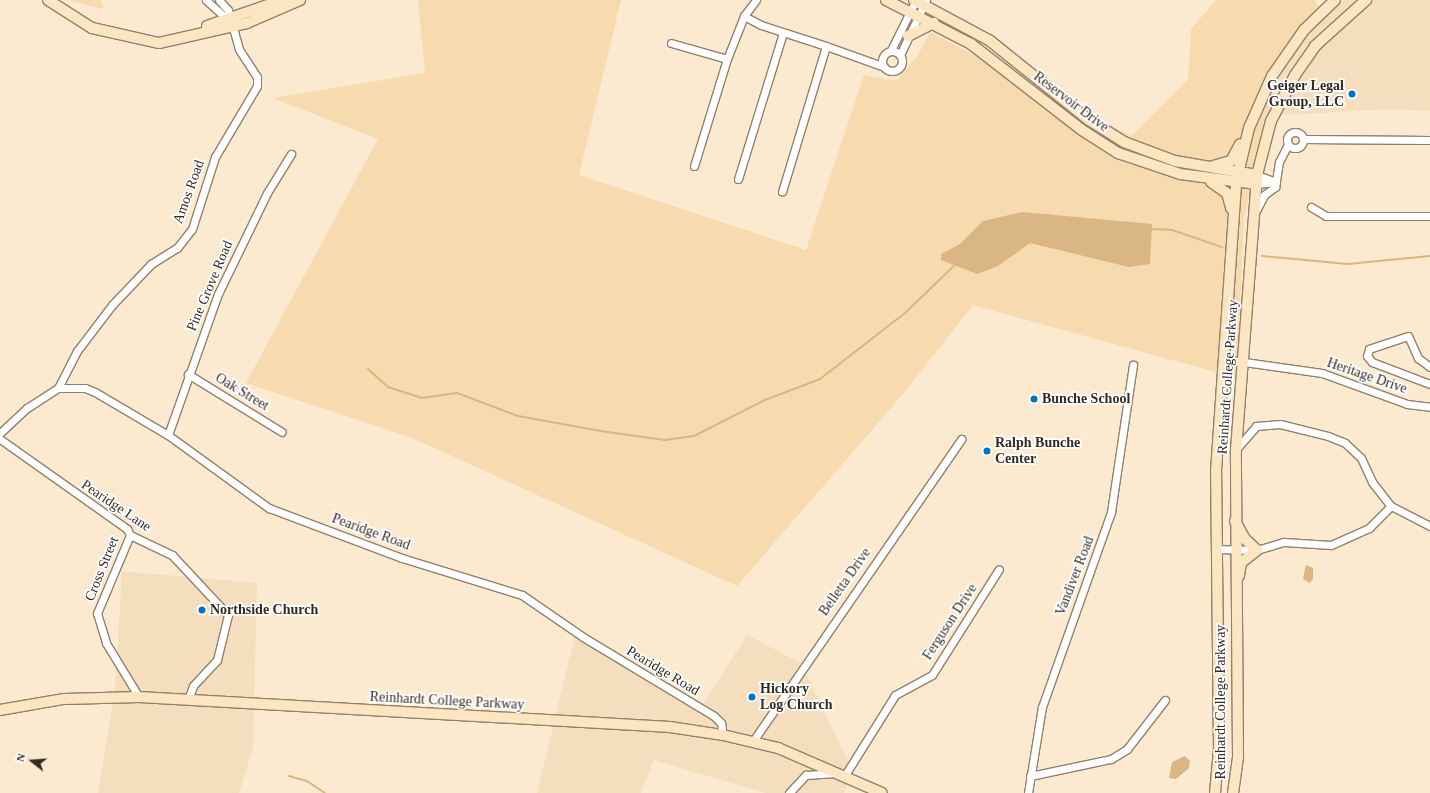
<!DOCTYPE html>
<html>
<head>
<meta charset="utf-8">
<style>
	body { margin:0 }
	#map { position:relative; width:1430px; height:793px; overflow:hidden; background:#fcead0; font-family:Georgia,serif }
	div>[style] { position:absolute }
	.built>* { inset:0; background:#f5debe }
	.green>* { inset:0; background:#f8daaf }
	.water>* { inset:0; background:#d9b683 }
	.stream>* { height:2px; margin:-1px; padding:0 1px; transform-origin:1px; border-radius:1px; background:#d9b683 }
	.roads { filter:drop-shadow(1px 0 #92816a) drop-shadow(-1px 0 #92816a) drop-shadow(0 1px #92816a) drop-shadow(0 -1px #92816a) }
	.street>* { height:7px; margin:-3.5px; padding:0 3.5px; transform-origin:3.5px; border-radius:3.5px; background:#fff }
	.street>.ring { margin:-3.5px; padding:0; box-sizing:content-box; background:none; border:7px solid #fff; border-radius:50% }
	.secondary>* { height:10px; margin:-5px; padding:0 5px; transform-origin:5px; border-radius:5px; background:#fbe6c1 }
	.dots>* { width:11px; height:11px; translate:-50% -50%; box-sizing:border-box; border:2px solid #fff; border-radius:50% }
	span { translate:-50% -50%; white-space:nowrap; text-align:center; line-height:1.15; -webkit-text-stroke:3.5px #fff; paint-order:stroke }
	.poi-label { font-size:14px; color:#322b21; font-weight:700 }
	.right { translate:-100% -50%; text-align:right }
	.left { translate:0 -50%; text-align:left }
	.street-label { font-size:14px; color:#322b21 }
	.north { position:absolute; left:12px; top:741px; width:40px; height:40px; -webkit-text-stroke:3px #fff; paint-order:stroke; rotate:287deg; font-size:11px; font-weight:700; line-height:16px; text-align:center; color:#322b21 }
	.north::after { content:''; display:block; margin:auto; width:14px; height:18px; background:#322b21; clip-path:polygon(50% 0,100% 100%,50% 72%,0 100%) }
</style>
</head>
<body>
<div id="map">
	<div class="built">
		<div style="clip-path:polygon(1343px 0,1430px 0,1430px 111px,1390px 109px,1265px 116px,1259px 101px,1321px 13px)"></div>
		<div style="clip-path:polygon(122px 571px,257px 583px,253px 749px,239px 793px,98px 793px,115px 690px)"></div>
		<div style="clip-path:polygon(576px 631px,701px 707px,747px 635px,801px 663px,852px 770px,844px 793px,765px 793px,654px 760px,641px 793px,537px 793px)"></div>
	</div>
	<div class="green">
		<div style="clip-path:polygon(66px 0,100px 0,104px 9px)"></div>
		<div style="clip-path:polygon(418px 0,621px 0,579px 175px,806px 250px,864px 75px,896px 81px,917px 57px,930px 32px,1131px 136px,1188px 80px,1191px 29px,1216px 0,1315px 0,1321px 13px,1259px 101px,1265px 116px,1244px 218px,1237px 378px,973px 305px,904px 393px,737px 586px,410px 437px,246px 383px,378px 139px,273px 98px,425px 73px)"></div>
	</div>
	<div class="water">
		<div style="clip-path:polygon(1022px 212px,1152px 224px,1150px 264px,1129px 267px,1030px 243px,998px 266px,977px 274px,941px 260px,941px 254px,960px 244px,983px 221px)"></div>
		<div style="clip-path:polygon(1306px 565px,1313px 568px,1313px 579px,1310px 583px,1303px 579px)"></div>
		<div style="clip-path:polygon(1185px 756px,1190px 761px,1189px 768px,1176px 779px,1169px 778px,1172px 762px)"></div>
	</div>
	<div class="stream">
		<div style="left:1149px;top:229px;width:23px;rotate:2deg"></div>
		<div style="left:1172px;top:230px;width:53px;rotate:18.8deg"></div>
		<div style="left:1262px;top:256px;width:86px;rotate:5.3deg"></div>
		<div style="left:1348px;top:264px;width:82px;rotate:-5.6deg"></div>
		<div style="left:368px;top:369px;width:27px;rotate:42deg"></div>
		<div style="left:388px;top:387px;width:35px;rotate:18deg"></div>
		<div style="left:421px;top:398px;width:36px;rotate:-8deg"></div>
		<div style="left:457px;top:393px;width:65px;rotate:20.7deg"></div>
		<div style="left:518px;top:416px;width:90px;rotate:10.2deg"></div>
		<div style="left:607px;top:432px;width:59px;rotate:7.9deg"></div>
		<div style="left:665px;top:440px;width:29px;rotate:-8deg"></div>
		<div style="left:694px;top:436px;width:80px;rotate:-26.9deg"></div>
		<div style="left:765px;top:400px;width:59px;rotate:-20.9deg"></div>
		<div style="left:820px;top:379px;width:108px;rotate:-37.8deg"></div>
		<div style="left:905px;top:313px;width:71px;rotate:-43.9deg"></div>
		<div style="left:289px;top:776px;width:19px;rotate:16deg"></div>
		<div style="left:307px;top:781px;width:22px;rotate:34deg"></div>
	</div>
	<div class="roads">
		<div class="street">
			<div style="left:206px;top:0;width:30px;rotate:42deg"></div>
			<div style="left:756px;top:0;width:20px;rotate:127deg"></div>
			<div style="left:744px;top:16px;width:19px;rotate:28deg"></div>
			<div style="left:761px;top:25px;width:68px;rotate:17.9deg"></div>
			<div style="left:826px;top:46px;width:152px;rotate:106.8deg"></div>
			<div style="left:671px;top:43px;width:58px;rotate:15.9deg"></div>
			<div style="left:826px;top:46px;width:59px;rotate:19.7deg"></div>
			<div style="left:891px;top:50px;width:56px;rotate:-63.4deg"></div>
			<div class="ring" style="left:882px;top:51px;width:13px;height:13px"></div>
			<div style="left:900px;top:55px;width:61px;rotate:-64.7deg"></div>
			<div class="ring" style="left:1287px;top:132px;width:9px;height:9px"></div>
			<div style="left:1303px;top:139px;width:127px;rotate:0.5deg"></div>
			<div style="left:694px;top:166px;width:112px;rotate:-72.9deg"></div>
			<div style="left:727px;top:59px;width:46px;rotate:-68.4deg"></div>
			<div style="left:738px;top:179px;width:153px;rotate:-72.9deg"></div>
			<div style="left:1256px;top:184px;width:20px;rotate:-6deg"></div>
			<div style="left:1276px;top:182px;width:20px;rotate:-160deg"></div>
			<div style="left:1311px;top:207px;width:17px;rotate:31deg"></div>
			<div style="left:1326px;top:216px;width:104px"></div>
			<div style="left:1257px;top:209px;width:16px;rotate:-63deg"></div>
			<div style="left:1264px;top:195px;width:14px;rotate:-36deg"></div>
			<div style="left:1275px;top:187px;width:25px;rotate:-81deg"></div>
			<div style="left:1279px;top:162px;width:20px;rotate:-63deg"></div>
			<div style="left:1223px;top:359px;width:100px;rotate:8deg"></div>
			<div style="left:1322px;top:373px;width:90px;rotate:20deg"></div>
			<div style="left:1407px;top:404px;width:23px;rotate:7deg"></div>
			<div style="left:1430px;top:367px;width:15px;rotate:-143deg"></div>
			<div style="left:1418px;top:358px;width:24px;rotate:-114deg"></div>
			<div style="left:1408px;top:336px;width:41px;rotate:161.6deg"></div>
			<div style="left:1369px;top:349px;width:7px;rotate:106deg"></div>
			<div style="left:1367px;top:356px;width:8px;rotate:50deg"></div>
			<div style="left:1372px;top:362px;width:62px;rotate:20.8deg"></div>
			<div style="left:188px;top:374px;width:110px;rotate:31.7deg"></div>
			<div style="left:58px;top:388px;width:42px;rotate:-62.8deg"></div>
			<div style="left:77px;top:351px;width:58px;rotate:-52.7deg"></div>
			<div style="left:112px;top:305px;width:57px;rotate:-46.4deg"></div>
			<div style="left:151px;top:264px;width:31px;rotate:-32deg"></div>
			<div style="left:177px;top:248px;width:24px;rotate:-52deg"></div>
			<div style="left:192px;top:229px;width:76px;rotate:-72.3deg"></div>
			<div style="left:215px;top:157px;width:82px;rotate:-59.4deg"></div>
			<div style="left:257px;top:86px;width:9px;rotate:-90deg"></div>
			<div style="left:257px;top:77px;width:33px;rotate:-123deg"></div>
			<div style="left:239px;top:49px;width:41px;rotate:-105.8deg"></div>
			<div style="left:228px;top:10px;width:13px;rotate:-132deg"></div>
			<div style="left:0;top:433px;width:37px;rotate:-43deg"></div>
			<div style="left:27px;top:408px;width:37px;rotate:-33deg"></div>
			<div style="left:58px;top:388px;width:27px"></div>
			<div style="left:85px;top:388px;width:11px;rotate:22deg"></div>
			<div style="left:95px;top:392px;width:85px;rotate:30.5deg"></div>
			<div style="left:168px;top:435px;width:125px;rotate:35.9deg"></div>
			<div style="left:269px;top:508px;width:142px;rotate:20.6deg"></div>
			<div style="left:402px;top:558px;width:126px;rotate:17.1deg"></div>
			<div style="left:522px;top:595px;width:74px;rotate:34.5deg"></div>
			<div style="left:583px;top:637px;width:153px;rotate:31.1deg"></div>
			<div style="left:714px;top:716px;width:10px;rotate:45deg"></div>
			<div style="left:721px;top:723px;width:12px;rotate:81deg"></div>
			<div style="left:168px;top:435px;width:150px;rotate:-70.5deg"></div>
			<div style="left:218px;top:294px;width:112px;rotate:-64.1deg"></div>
			<div style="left:267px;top:193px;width:46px;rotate:-58.4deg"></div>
			<div style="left:0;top:439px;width:156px;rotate:35.3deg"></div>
			<div style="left:127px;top:529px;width:7px;rotate:63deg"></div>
			<div style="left:130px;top:535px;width:47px;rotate:25.5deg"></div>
			<div style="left:172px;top:555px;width:82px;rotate:47deg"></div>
			<div style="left:228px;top:615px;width:46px;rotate:103.7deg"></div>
			<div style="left:217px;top:660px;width:35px;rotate:133deg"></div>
			<div style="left:193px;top:686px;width:15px;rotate:110deg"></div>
			<div style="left:1238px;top:447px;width:28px;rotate:-49deg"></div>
			<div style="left:1256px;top:426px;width:24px;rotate:-5deg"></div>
			<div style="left:1280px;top:424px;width:49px;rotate:14deg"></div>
			<div style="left:1328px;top:436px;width:18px;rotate:22deg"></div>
			<div style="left:1345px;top:443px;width:22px;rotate:43deg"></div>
			<div style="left:1361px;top:458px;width:26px;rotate:65deg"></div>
			<div style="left:1372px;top:482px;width:31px;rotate:52deg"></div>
			<div style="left:1391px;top:506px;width:44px;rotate:27.1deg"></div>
			<div style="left:130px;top:535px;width:85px;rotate:112.9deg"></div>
			<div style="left:97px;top:613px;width:31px;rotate:73deg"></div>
			<div style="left:106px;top:643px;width:63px;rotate:58.6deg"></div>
			<div style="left:1216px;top:549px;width:41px;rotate:1.4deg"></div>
			<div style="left:1257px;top:550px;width:28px;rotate:-17deg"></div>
			<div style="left:1284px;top:542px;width:47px;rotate:3.7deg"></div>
			<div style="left:1331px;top:545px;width:42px;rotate:-24.1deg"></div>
			<div style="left:1369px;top:528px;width:31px;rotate:-45deg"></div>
			<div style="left:753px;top:741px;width:367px;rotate:-55.4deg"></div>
			<div style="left:845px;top:775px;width:94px;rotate:-58deg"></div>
			<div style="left:895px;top:695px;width:42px;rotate:-28.4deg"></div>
			<div style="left:932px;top:675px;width:125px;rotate:-57.7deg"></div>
			<div style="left:1030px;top:776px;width:83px;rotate:-11.9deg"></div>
			<div style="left:1111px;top:759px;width:19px;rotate:-32deg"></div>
			<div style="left:1127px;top:749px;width:62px;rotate:-52.2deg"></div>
			<div style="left:789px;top:793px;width:25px;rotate:-47deg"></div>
			<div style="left:806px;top:775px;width:26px;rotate:-4deg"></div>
			<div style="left:1028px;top:793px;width:87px;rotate:-80.8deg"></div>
			<div style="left:1042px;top:707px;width:207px;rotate:-70.5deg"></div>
			<div style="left:1111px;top:512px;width:149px;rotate:-81.5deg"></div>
		</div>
		<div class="secondary">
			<div style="left:48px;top:0;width:52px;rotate:32.5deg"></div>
			<div style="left:92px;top:28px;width:69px;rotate:12.6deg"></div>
			<div style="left:159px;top:43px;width:90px;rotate:-12.8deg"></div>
			<div style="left:247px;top:23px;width:58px;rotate:-23.5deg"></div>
			<div style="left:886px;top:0;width:96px;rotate:27.4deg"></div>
			<div style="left:971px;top:44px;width:140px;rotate:37.8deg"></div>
			<div style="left:1082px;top:130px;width:43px;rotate:32.6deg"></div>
			<div style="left:1118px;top:153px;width:65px;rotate:18.7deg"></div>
			<div style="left:1180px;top:174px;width:77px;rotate:7.5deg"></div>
			<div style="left:914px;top:0;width:85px;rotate:28.1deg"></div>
			<div style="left:989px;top:40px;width:128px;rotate:38.7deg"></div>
			<div style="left:1089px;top:120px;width:41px;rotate:32.2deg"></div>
			<div style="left:1124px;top:142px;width:54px;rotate:20.4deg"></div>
			<div style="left:1175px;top:161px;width:83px;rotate:9.7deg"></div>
			<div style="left:207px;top:26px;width:79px;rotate:-19.1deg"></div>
			<div style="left:908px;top:36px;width:29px;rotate:-27deg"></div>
			<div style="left:1213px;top:166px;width:19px;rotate:-16deg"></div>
			<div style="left:1231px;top:161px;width:19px;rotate:-62deg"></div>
			<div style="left:1211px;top:182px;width:19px;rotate:35deg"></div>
			<div style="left:1227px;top:193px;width:16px;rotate:75deg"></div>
			<div style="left:1235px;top:521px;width:21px;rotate:61deg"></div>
			<div style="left:1245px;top:539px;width:16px;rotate:43deg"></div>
			<div style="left:1257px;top:550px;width:21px;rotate:141deg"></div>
			<div style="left:1241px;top:563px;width:13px;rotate:99deg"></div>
			<div style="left:0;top:710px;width:65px;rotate:-9.8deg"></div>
			<div style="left:64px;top:699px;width:75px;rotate:-1.5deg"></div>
			<div style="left:139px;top:697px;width:532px;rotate:3.23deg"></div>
			<div style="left:670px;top:727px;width:54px;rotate:8.6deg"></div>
			<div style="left:723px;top:735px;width:57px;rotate:13.3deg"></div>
			<div style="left:778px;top:748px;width:113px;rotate:23.4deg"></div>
			<div style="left:1215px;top:793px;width:44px;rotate:-84.8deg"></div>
			<div style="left:1219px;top:749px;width:278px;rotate:-90.6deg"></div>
			<div style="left:1216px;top:471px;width:290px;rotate:-86deg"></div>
			<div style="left:1236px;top:182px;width:56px;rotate:-76.5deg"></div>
			<div style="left:1249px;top:128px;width:57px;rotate:-66.1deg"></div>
			<div style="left:1272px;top:76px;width:56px;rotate:-55.2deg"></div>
			<div style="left:1304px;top:30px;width:43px;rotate:-44.1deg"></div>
			<div style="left:1233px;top:793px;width:37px;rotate:-82deg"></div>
			<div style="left:1238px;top:756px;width:306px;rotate:-90.4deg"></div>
			<div style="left:1236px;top:450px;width:276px;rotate:-85.6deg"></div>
			<div style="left:1257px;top:175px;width:56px;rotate:-75.5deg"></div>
			<div style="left:1271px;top:121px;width:52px;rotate:-62.4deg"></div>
			<div style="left:1295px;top:75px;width:35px;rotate:-55deg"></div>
			<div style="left:1315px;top:46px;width:69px;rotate:-42deg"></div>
		</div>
	</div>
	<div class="dots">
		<div style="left:1352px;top:94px;background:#0073bd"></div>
		<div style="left:1034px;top:399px;background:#0073bd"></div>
		<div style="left:987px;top:451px;background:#0073bd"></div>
		<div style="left:202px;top:610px;background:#0073bd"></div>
		<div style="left:752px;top:697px;background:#0073bd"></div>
	</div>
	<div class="poi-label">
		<span class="right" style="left:1344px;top:94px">Geiger Legal<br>Group, LLC</span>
		<span class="left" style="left:1042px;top:399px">Bunche School</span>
		<span class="left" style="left:995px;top:451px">Ralph Bunche<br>Center</span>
		<span class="left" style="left:210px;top:610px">Northside Church</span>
		<span class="left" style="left:760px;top:697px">Hickory<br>Log Church</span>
	</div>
	<div class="street-label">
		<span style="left:1071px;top:102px;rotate:37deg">Reservoir Drive</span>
		<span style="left:189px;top:192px;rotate:-70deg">Amos Road</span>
		<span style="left:210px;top:286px;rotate:-67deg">Pine Grove Road</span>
		<span style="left:1367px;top:376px;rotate:19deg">Heritage Drive</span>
		<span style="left:1228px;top:377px;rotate:-86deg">Reinhardt College Parkway</span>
		<span style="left:242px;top:392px;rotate:31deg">Oak Street</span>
		<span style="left:116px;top:506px;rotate:34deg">Pearidge Lane</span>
		<span style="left:371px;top:532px;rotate:20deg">Pearidge Road</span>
		<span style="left:102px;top:569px;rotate:-68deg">Cross Street</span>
		<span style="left:1075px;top:576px;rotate:-69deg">Vandiver Road</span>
		<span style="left:845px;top:582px;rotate:-55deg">Belletta Drive</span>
		<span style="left:950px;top:622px;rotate:-57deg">Ferguson Drive</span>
		<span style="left:663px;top:671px;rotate:31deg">Pearidge Road</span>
		<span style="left:447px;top:701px;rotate:3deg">Reinhardt College Parkway</span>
		<span style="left:1221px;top:702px;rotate:-90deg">Reinhardt College Parkway</span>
	</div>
	<div class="north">N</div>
</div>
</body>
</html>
